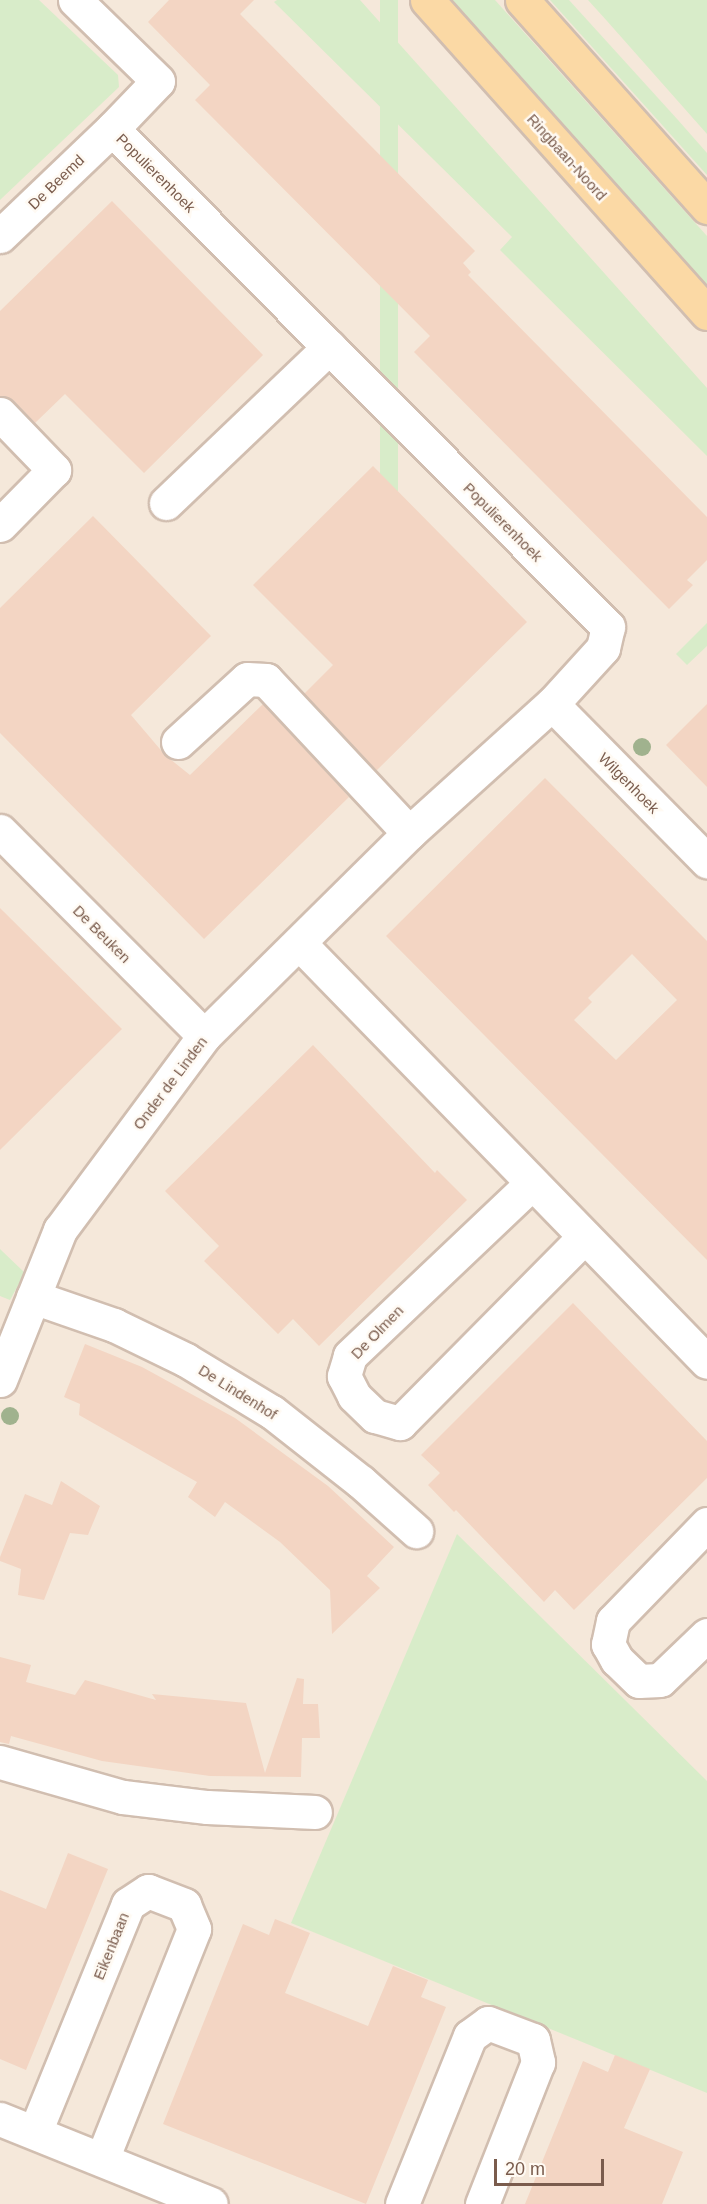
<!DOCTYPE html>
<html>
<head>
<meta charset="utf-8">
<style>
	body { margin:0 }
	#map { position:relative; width:707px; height:2204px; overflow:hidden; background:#fdf6ec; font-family:Helvetica,sans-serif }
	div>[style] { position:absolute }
	.residential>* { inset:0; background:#f5e8da; transform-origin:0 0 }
	.green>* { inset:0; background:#d8ecc9; transform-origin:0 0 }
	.building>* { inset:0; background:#f3d5c3 }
	.roads { filter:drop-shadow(2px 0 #d1beb0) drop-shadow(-2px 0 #d1beb0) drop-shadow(0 2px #d1beb0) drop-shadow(0 -2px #d1beb0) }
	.street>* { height:33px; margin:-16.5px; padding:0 16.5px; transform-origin:16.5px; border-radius:16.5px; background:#fff }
	.primary>* { height:33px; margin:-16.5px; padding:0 16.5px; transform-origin:16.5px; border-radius:16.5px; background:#fbd9a5 }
	.trees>* { width:18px; height:18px; margin:-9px; border-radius:50%; background:#a0b28e }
	span { translate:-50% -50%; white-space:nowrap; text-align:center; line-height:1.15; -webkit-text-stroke:5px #fffaf3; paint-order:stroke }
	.street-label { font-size:15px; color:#7a5c4d }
	.scale { position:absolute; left:494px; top:2159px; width:110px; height:27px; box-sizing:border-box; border:3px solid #7a5c4d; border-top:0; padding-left:8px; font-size:18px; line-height:21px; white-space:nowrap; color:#7a5c4d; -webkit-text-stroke:4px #fffaf3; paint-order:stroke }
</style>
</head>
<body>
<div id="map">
	<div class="residential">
		<div style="left:0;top:0;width:707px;height:2204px"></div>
	</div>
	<div class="green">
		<div style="clip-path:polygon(0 0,39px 0,118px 75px,119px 87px,0 200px)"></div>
		<div style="clip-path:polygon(277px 0,360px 0,707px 388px,707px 456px,500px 250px,512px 237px,274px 2px)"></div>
		<div style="left:380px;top:0;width:18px;height:491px"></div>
		<div style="clip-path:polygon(452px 0,495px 0,707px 236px,707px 286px)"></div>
		<div style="clip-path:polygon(550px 0,569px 0,678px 120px,707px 153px,707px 175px)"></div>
		<div style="clip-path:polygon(588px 0,707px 0,707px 134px,607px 21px)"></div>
		<div style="clip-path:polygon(707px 623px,707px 646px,687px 665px,676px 654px)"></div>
		<div style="clip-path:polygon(0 1249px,25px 1273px,10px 1300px,0 1296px)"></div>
		<div style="clip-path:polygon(457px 1534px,707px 1781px,707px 2093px,291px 1923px)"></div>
	</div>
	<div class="building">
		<div style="clip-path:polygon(169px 0,254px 0,240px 14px,475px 251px,463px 263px,471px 272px,468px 275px,707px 517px,707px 560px,687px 580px,693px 585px,669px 609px,414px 352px,430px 336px,195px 100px,210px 85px,148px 22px)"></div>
		<div style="clip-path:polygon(112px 201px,263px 355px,144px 473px,65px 394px,35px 423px,14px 401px,0 396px,0 311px)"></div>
		<div style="clip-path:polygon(373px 466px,527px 622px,376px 771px,304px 694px,333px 665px,253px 585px)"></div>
		<div style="clip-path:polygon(93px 516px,211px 636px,131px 715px,165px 755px,190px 775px,263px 704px,349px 797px,204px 939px,0 733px,0 608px)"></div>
		<div style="clip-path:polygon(707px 704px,707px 787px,666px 745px)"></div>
		<div style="clip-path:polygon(evenodd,545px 778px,707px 941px,707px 1260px,386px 936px,545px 778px,632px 954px,677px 1000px,616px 1060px,574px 1020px,592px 1002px,588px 998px,632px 954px)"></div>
		<div style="clip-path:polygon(0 908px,122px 1029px,0 1150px)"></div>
		<div style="clip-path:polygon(313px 1045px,435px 1173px,437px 1170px,467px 1200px,319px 1346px,293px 1319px,278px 1334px,204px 1261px,219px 1246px,165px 1191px)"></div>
		<div style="clip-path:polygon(573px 1303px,707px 1441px,707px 1478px,574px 1610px,555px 1590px,544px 1602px,456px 1510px,454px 1512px,428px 1485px,440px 1473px,421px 1455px)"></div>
		<div style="clip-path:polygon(85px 1344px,142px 1367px,235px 1418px,328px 1486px,394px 1547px,367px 1576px,380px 1588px,332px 1634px,330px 1590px,280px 1542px,225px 1502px,215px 1517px,188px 1497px,197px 1482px,79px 1415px,80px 1404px,64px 1397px)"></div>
		<div style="clip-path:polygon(61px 1481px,100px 1506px,88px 1535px,70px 1533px,44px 1600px,18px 1595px,21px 1569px,0 1561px,0 1557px,25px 1494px,52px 1505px)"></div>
		<div style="clip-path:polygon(0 1657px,31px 1665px,26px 1682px,75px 1695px,85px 1680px,156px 1700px,152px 1694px,246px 1703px,265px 1773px,297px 1678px,304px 1679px,303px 1704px,318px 1704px,320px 1738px,302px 1738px,301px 1777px,210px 1776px,102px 1761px,11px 1736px,9px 1744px,0 1742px)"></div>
		<div style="clip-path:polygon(68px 1853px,108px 1869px,26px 2070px,0 2059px,0 1890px,46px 1909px)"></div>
		<div style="clip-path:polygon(275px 1919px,310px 1933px,285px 1993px,368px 2026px,393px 1966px,428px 1980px,421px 1997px,446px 2007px,366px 2204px,163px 2124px,243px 1924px,269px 1935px)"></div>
		<div style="clip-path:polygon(615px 2055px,650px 2069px,624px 2128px,683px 2152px,662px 2204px,525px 2204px,583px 2061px,608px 2072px)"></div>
	</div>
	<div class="roads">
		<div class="street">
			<div style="left:0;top:236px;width:155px;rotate:-43.7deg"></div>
			<div style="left:0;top:414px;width:78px;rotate:46deg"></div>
			<div style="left:54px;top:470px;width:77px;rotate:134.5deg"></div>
			<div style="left:166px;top:503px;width:226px;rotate:-43.7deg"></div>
			<div style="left:552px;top:704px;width:221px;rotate:45.4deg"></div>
			<div style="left:178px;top:742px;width:93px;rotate:-42.4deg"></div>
			<div style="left:247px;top:679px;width:19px;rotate:3deg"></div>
			<div style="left:266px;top:680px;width:209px;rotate:46.9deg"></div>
			<div style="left:0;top:831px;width:289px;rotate:45.1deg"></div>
			<div style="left:300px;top:944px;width:583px;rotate:45.76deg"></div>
			<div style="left:531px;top:1184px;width:250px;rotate:136.5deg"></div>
			<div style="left:350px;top:1356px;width:21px;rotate:107deg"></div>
			<div style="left:344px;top:1376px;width:22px;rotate:63deg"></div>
			<div style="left:354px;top:1396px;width:29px;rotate:44deg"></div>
			<div style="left:375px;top:1416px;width:26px;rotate:16deg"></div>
			<div style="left:400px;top:1423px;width:262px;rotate:-45.3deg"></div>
			<div style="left:33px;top:1297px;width:86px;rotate:19.1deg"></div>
			<div style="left:114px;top:1325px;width:80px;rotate:25.9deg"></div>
			<div style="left:186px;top:1360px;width:100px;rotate:31.2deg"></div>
			<div style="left:272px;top:1412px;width:113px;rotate:38.2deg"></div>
			<div style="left:361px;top:1482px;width:74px;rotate:41.7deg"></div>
			<div style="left:0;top:1380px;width:162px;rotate:-68.2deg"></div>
			<div style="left:60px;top:1230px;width:242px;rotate:-53.4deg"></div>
			<div style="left:204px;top:1036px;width:289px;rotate:-44.7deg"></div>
			<div style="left:409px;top:833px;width:193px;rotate:-42.1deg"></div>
			<div style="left:552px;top:704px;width:76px;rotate:-47.7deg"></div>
			<div style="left:603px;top:648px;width:22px;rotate:-77deg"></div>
			<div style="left:608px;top:627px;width:703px;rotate:-134.88deg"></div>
			<div style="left:112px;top:129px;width:66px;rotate:-46.2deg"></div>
			<div style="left:158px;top:81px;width:116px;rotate:-135.7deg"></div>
			<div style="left:707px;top:1524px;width:135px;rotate:134.1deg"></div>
			<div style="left:613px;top:1621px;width:24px;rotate:102deg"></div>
			<div style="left:608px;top:1644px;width:18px;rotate:61deg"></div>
			<div style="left:617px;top:1660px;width:30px;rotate:44deg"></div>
			<div style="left:639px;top:1681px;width:21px;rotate:-3deg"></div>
			<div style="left:660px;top:1680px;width:65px;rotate:-43.8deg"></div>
			<div style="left:0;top:1762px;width:128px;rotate:15.9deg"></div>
			<div style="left:123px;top:1797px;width:85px;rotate:6.8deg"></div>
			<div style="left:207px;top:1807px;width:108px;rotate:2.7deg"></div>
			<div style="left:0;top:2119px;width:227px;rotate:21.9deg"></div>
			<div style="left:35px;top:2132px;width:246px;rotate:-67.8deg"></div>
			<div style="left:128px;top:1904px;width:24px;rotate:-33deg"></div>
			<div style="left:148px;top:1891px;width:39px;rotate:21deg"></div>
			<div style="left:184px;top:1905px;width:26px;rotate:67deg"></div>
			<div style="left:194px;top:1929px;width:248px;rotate:111.8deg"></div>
			<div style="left:402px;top:2204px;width:181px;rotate:-68deg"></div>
			<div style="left:470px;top:2036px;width:22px;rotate:-36deg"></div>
			<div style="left:488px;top:2023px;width:48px;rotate:20.7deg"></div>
			<div style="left:533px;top:2040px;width:23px;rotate:77deg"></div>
			<div style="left:538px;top:2062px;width:153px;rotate:111.5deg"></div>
		</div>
		<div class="primary">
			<div style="left:427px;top:0;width:420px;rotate:48.2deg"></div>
			<div style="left:522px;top:0;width:278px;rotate:48.2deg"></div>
		</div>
	</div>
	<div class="trees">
		<div style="left:642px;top:747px"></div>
		<div style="left:10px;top:1416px"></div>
	</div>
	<div class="street-label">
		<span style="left:567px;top:157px;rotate:48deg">Ringbaan-Noord</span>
		<span style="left:156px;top:173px;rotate:45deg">Populierenhoek</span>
		<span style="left:56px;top:182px;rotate:-44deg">De Beemd</span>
		<span style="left:503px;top:522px;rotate:45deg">Populierenhoek</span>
		<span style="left:629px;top:783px;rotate:45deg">Wilgenhoek</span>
		<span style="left:102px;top:934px;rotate:45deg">De Beuken</span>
		<span style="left:170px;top:1083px;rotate:-53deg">Onder de Linden</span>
		<span style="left:377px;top:1332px;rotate:-46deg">De Olmen</span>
		<span style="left:238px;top:1392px;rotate:32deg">De Lindenhof</span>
		<span style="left:111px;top:1946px;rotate:-68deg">Eikenbaan</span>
	</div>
	<div class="scale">20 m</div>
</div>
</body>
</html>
